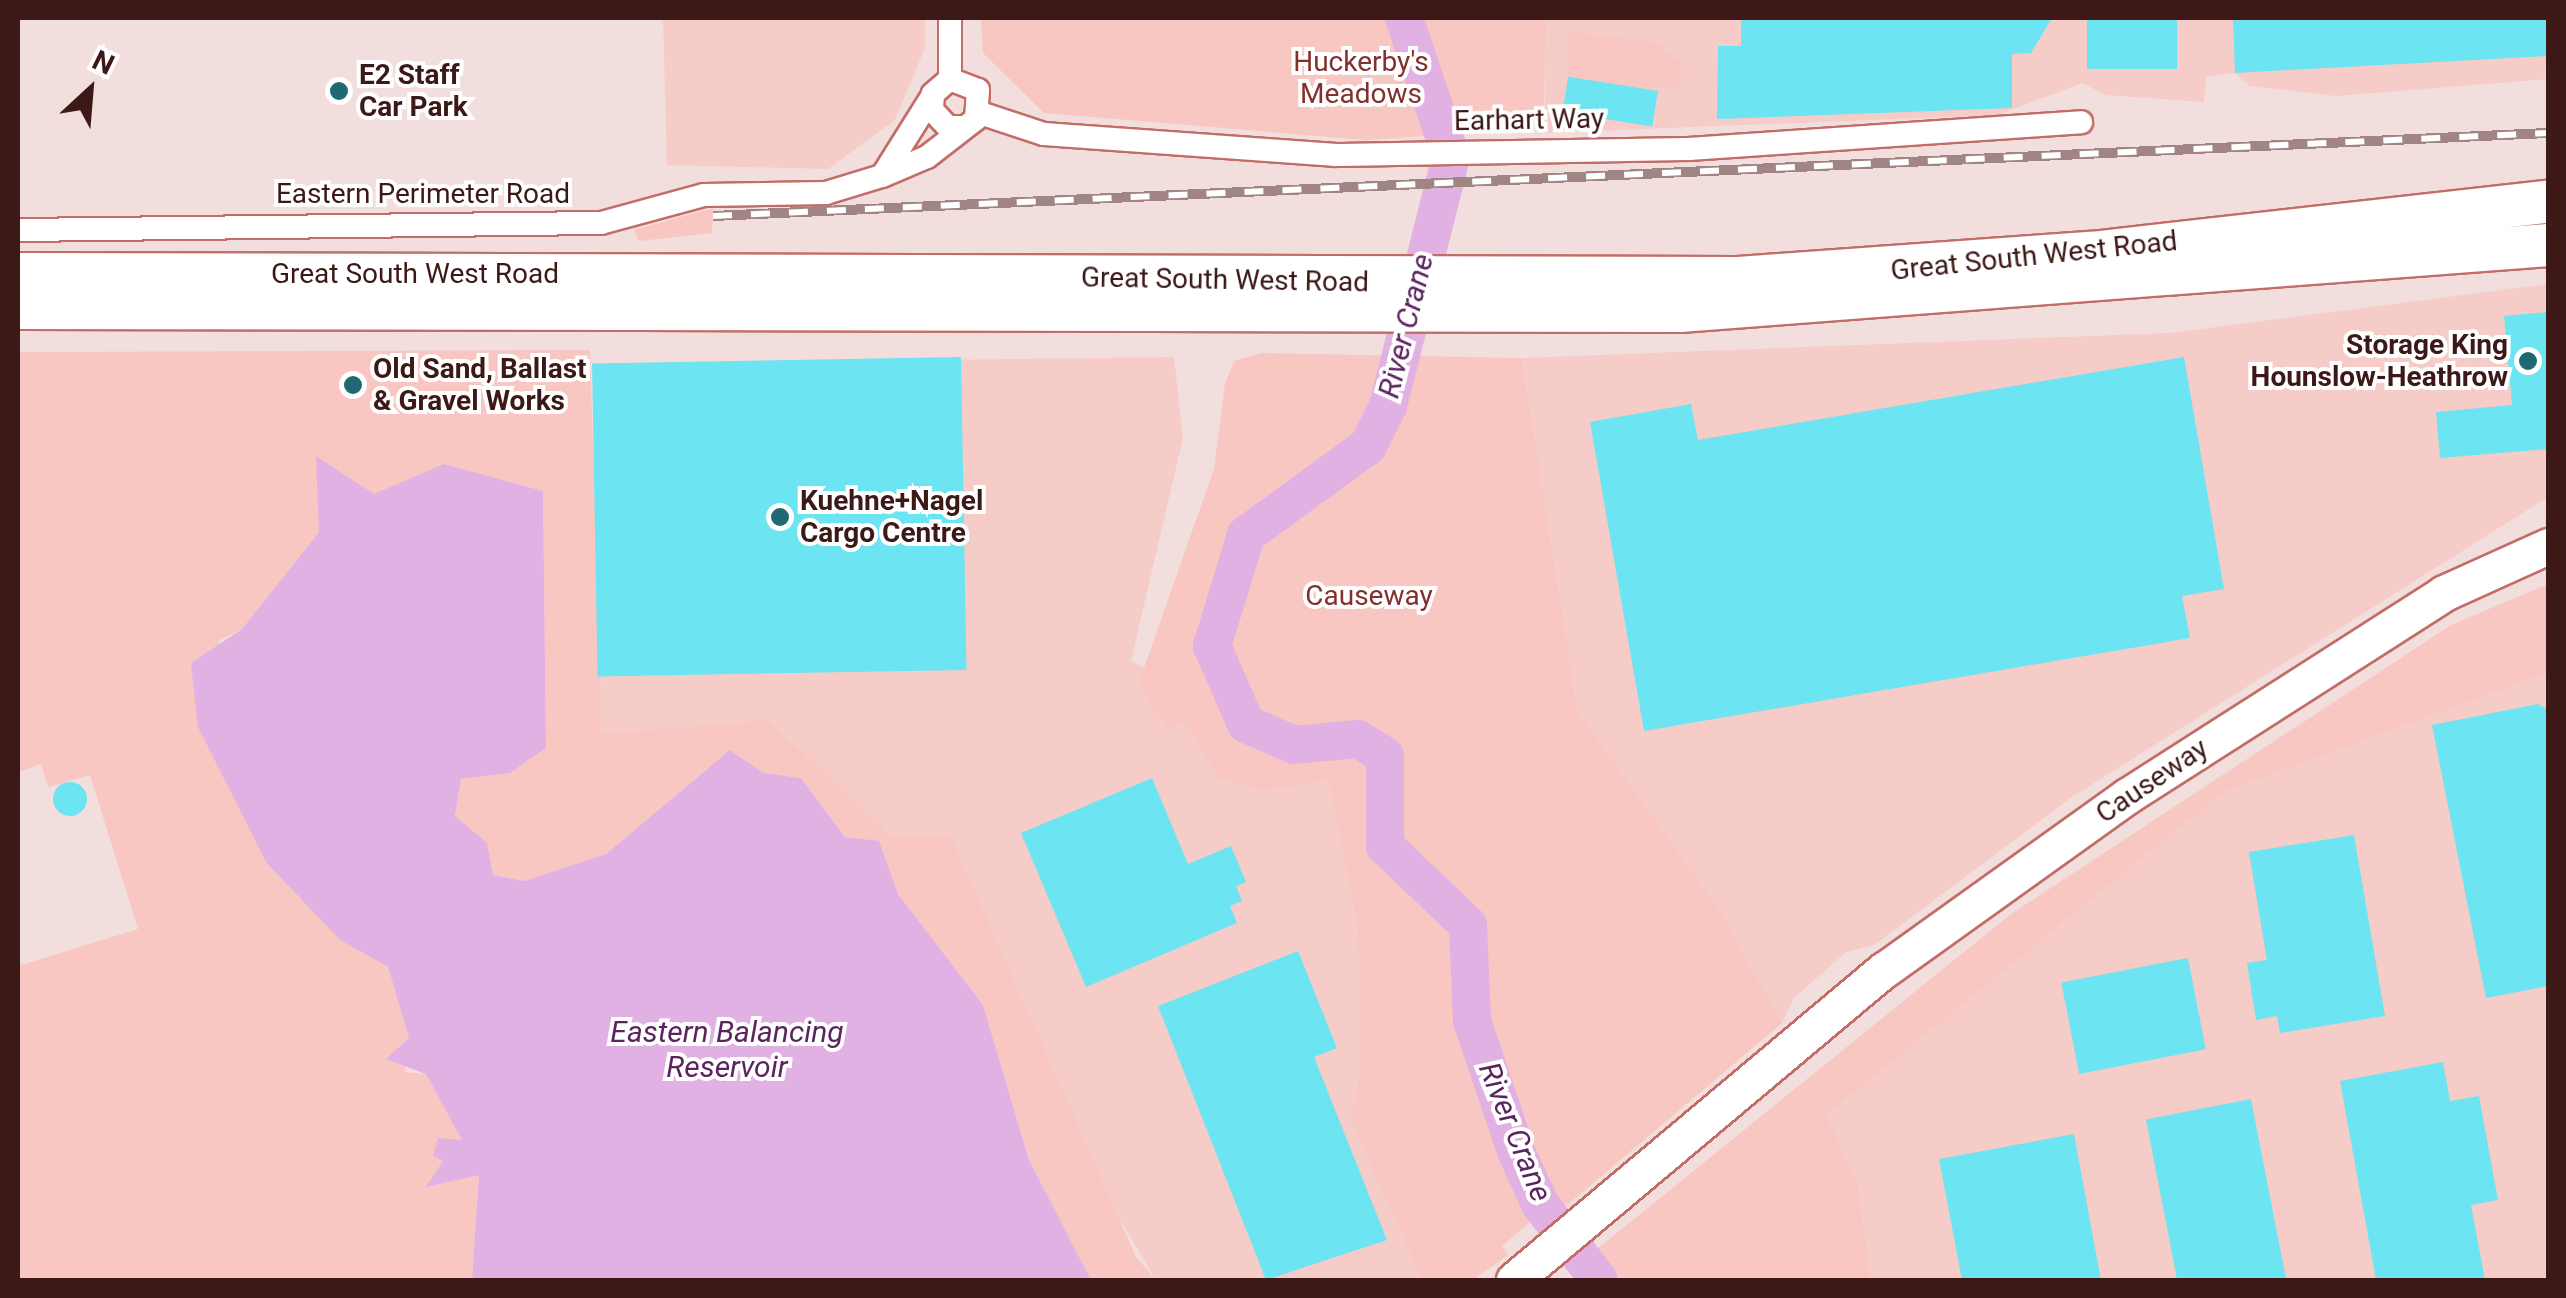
<!DOCTYPE html>
<html>
<head>
<meta charset="utf-8">
<style>
	body { margin:0 }
	#map { position:relative; width:2566px; height:1298px; overflow:hidden; background:#f2dedc; font-family:Roboto,sans-serif }
	div>[style] { position:absolute }
	.built>* { inset:0; background:#f6ccc8 }
	.green>* { inset:0; background:#f8c7c2 }
	.water>* { inset:0; background:#e0b1e2 }
	.river>* { height:38px; margin:-19px; padding:0 19px; transform-origin:19px; border-radius:19px; background:#e0b1e2 }
	.building>* { inset:0; background:#6ce4f1; transform-origin:0 0 }
	.round { border-radius:50% }
	.roads { filter:drop-shadow(2px 0 #c26d67) drop-shadow(-2px 0 #c26d67) drop-shadow(0 2px #c26d67) drop-shadow(0 -2px #c26d67) }
	.street>* { height:22px; margin:-11px; padding:0 11px; transform-origin:11px; border-radius:11px; background:#fff }
	.primary>* { height:35px; margin:-17.5px; padding:0 17.5px; transform-origin:17.5px; border-radius:17.5px; background:#fff }
	.highway>* { height:42px; margin:-21px; padding:0 21px; transform-origin:21px; border-radius:21px; background:#fff }
	.rail>* { height:10px; margin-top:-5px; transform-origin:0; background:repeating-linear-gradient(90deg,#fff 0 19px,#a08583 0 38px); box-sizing:border-box; border-block:2px solid #a08583 }
	.dots>* { width:28px; height:28px; translate:-50% -50%; box-sizing:border-box; border:5px solid #fff; border-radius:50% }
	span { translate:-50% -50%; white-space:nowrap; text-align:center; line-height:1.15; -webkit-text-stroke:8px #fff; paint-order:stroke }
	.park-label { font-size:28px; color:#82302d }
	.poi-label { font-size:28px; color:#3c1917; font-weight:700 }
	.left { translate:0 -50%; text-align:left }
	.right { translate:-100% -50%; text-align:right }
	.street-label { font-size:28px; color:#3c1917 }
	.water-label { font-size:30px; color:#5b245f; font-style:italic }
	.frame { position:absolute; inset:0; border:20px solid #3c1917; pointer-events:none }
	.north { position:absolute; left:40px; top:40px; width:100px; height:100px; -webkit-text-stroke:8px #fff; paint-order:stroke; rotate:26deg; font-size:28px; font-weight:700; line-height:40px; text-align:center; color:#3c1917 }
	.north::after { content:''; display:block; margin:auto; width:35px; height:45px; background:#3c1917; clip-path:polygon(50% 0,100% 100%,50% 72%,0 100%) }
</style>
</head>
<body>
<div id="map">
	<div class="built">
		<div style="clip-path:polygon(663px 18px,925px 18px,925px 48px,895px 120px,828px 169px,667px 165px)"></div>
		<div style="clip-path:polygon(1547px 18px,2548px 18px,2548px 79px,2336px 96px,2250px 86px,2235px 73px,2206px 77px,2204px 102px,2105px 95px,2083px 83px,1997px 115px,1544px 133px)"></div>
		<div style="clip-path:polygon(2548px 284px,2548px 497px,2072px 797px,1874px 945px,1846px 952px,1794px 998px,1782px 1023px,1719px 909px,1578px 711px,1522px 358px,2170px 333px)"></div>
		<div style="clip-path:polygon(1174px 357px,1183px 438px,1131px 661px,1147px 669px,1138px 685px,1186px 722px,1219px 779px,1264px 791px,1328px 778px,1358px 932px,1359px 1075px,1350px 1121px,1422px 1280px,1156px 1280px,892px 837px,769px 720px,602px 735px,592px 364px)"></div>
		<div style="clip-path:polygon(2548px 673px,2548px 1280px,1871px 1280px,1858px 1183px,1825px 1117px,2224px 792px)"></div>
	</div>
	<div class="green">
		<div style="clip-path:polygon(981px 18px,1547px 18px,1543px 128px,1366px 140px,1044px 113px,983px 53px)"></div>
		<div style="clip-path:polygon(1569px 32px,1658px 43px,1681px 63px,1680px 87px,1567px 89px)"></div>
		<div style="clip-path:polygon(713px 208px,712px 233px,639px 241px,634px 230px)"></div>
		<div style="clip-path:polygon(590px 350px,602px 734px,769px 720px,892px 837px,950px 835px,1136px 1257px,1156px 1280px,1091px 1280px,1029px 1160px,983px 1005px,898px 894px,879px 842px,845px 837px,801px 778px,764px 773px,730px 750px,606px 854px,524px 881px,492px 875px,487px 843px,455px 816px,461px 779px,510px 773px,546px 748px,543px 491px,444px 464px,319px 532px,242px 629px,218px 641px,340px 940px,388px 967px,409px 1038px,405px 1072px,426px 1074px,463px 1141px,428px 1187px,479px 1174px,472px 1280px,18px 1280px,18px 966px,138px 929px,90px 775px,48px 787px,41px 764px,18px 772px,18px 352px)"></div>
		<div style="clip-path:polygon(1261px 353px,1522px 358px,1578px 711px,1719px 909px,1782px 1023px,1559px 1212px,1552px 1204px,1502px 1246px,1508px 1255px,1473px 1280px,1422px 1280px,1350px 1121px,1359px 1075px,1358px 932px,1328px 779px,1264px 791px,1219px 779px,1186px 723px,1167px 729px,1138px 685px,1214px 469px,1225px 384px,1234px 361px)"></div>
		<div style="clip-path:polygon(2548px 584px,2548px 673px,2224px 792px,1826px 1116px,1858px 1183px,1871px 1280px,1621px 1280px,1597px 1249px,2011px 914px,2451px 625px)"></div>
	</div>
	<div class="water">
		<div style="clip-path:polygon(316px 456px,374px 494px,444px 464px,543px 491px,546px 748px,510px 773px,461px 779px,455px 816px,487px 843px,493px 875px,524px 881px,606px 854px,730px 750px,764px 773px,801px 778px,845px 837px,879px 841px,898px 894px,983px 1005px,1029px 1160px,1091px 1280px,472px 1280px,479px 1175px,426px 1187px,443px 1161px,433px 1156px,438px 1138px,462px 1140px,426px 1074px,386px 1059px,409px 1038px,388px 967px,340px 940px,266px 862px,198px 727px,191px 663px,242px 629px,319px 532px)"></div>
	</div>
	<div class="river">
		<div style="left:1404px;top:18px;width:147px;rotate:71.3deg"></div>
		<div style="left:1451px;top:157px;width:257px;rotate:104.2deg"></div>
		<div style="left:1388px;top:406px;width:45px;rotate:116.6deg"></div>
		<div style="left:1368px;top:446px;width:151px;rotate:143.9deg"></div>
		<div style="left:1246px;top:535px;width:116px;rotate:107deg"></div>
		<div style="left:1212px;top:646px;width:85px;rotate:66.4deg"></div>
		<div style="left:1246px;top:724px;width:52px;rotate:23.6deg"></div>
		<div style="left:1294px;top:745px;width:64px;rotate:-5.4deg"></div>
		<div style="left:1358px;top:739px;width:32px;rotate:32deg"></div>
		<div style="left:1385px;top:756px;width:90px;rotate:90deg"></div>
		<div style="left:1385px;top:846px;width:115px;rotate:43.6deg"></div>
		<div style="left:1468px;top:925px;width:96px;rotate:87.6deg"></div>
		<div style="left:1472px;top:1021px;width:137px;rotate:71.3deg"></div>
		<div style="left:1516px;top:1151px;width:58px;rotate:65.6deg"></div>
		<div style="left:1540px;top:1204px;width:96px;rotate:52.2deg"></div>
	</div>
	<div class="building">
		<div style="clip-path:polygon(1741px 18px,2052px 18px,2031px 53px,2012px 54px,2012px 108px,1717px 119px,1718px 46px,1741px 46px)"></div>
		<div style="left:2087px;top:18px;width:90px;height:51px"></div>
		<div style="clip-path:polygon(2233px 18px,2548px 18px,2548px 56px,2235px 73px)"></div>
		<div style="left:1658px;top:91px;width:36px;height:91px;rotate:99deg"></div>
		<div style="clip-path:polygon(2548px 312px,2548px 449px,2440px 458px,2436px 412px,2512px 405px,2504px 316px)"></div>
		<div style="left:961px;top:357px;width:313px;height:369px;rotate:89deg"></div>
		<div style="clip-path:polygon(2184px 357px,2224px 589px,2182px 596px,2190px 638px,1644px 731px,1590px 422px,1691px 404px,1698px 440px)"></div>
		<div style="clip-path:polygon(2538px 704px,2548px 710px,2548px 986px,2486px 998px,2432px 725px)"></div>
		<div style="clip-path:polygon(1152px 778px,1188px 864px,1231px 846px,1246px 882px,1236px 886px,1242px 901px,1230px 906px,1237px 923px,1086px 987px,1021px 833px)"></div>
		<div class="round" style="left:53px;top:782px;width:34px;height:34px"></div>
		<div style="clip-path:polygon(2354px 835px,2385px 1016px,2280px 1033px,2277px 1016px,2256px 1020px,2247px 963px,2267px 960px,2249px 852px)"></div>
		<div style="clip-path:polygon(1298px 951px,1337px 1048px,1314px 1057px,1387px 1240px,1266px 1280px,1158px 1006px)"></div>
		<div style="left:2188px;top:958px;width:93px;height:129px;rotate:79deg"></div>
		<div style="clip-path:polygon(2443px 1062px,2450px 1101px,2479px 1096px,2498px 1200px,2471px 1205px,2485px 1280px,2376px 1280px,2340px 1081px)"></div>
		<div style="left:2251px;top:1099px;width:184px;height:107px;rotate:79deg"></div>
		<div style="clip-path:polygon(2074px 1134px,2101px 1280px,1962px 1280px,1939px 1159px)"></div>
	</div>
	<div class="roads">
		<div class="street">
			<div style="left:950px;top:18px;width:61px;rotate:90deg"></div>
			<div style="left:980px;top:113px;width:67px;rotate:18.2deg"></div>
			<div style="left:1044px;top:134px;width:293px;rotate:4.1deg"></div>
			<div style="left:1336px;top:155px;width:353px;rotate:-1deg"></div>
			<div style="left:1689px;top:149px;width:393px;rotate:-3.9deg"></div>
			<div style="left:884px;top:173px;width:92px;rotate:-57.9deg"></div>
			<div style="left:18px;top:230px;width:583px;rotate:-0.69deg"></div>
			<div style="left:601px;top:223px;width:107px;rotate:-15.2deg"></div>
			<div style="left:704px;top:195px;width:122px;rotate:-0.9deg"></div>
			<div style="left:826px;top:193px;width:59px;rotate:-16.9deg"></div>
			<div style="left:882px;top:176px;width:49px;rotate:-22.9deg"></div>
			<div style="left:927px;top:157px;width:62px;rotate:-37.8deg"></div>
			<div style="left:976px;top:119px;width:29px;rotate:-86deg"></div>
			<div style="left:978px;top:90px;width:30px;rotate:-159deg"></div>
			<div style="left:950px;top:79px;width:23px;rotate:139deg"></div>
			<div style="left:933px;top:94px;width:16px;rotate:94deg"></div>
			<div style="left:932px;top:110px;width:23px;rotate:47deg"></div>
			<div style="left:948px;top:127px;width:16px"></div>
		</div>
		<div class="primary">
			<div style="left:1514px;top:1280px;width:483px;rotate:-40deg"></div>
			<div style="left:1884px;top:970px;width:299px;rotate:-35.6deg"></div>
			<div style="left:2127px;top:796px;width:376px;rotate:-32.6deg"></div>
			<div style="left:2444px;top:593px;width:114px;rotate:-24.3deg"></div>
		</div>
		<div class="highway">
			<div style="left:18px;top:274px;width:1720px;rotate:0.13deg"></div>
			<div style="left:1738px;top:278px;width:354px;rotate:-4.1deg"></div>
			<div style="left:2091px;top:253px;width:460px;rotate:-6.4deg"></div>
			<div style="left:18px;top:308px;width:1662px;rotate:0.1deg"></div>
			<div style="left:1680px;top:311px;width:871px;rotate:-4.35deg"></div>
		</div>
	</div>
	<div class="rail">
		<div style="left:713px;top:216px;width:1837px;rotate:-2.59deg"></div>
	</div>
	<div class="dots">
		<div style="left:339px;top:91px;background:#1f6a72"></div>
		<div style="left:2528px;top:361px;background:#1f6a72"></div>
		<div style="left:353px;top:385px;background:#1f6a72"></div>
		<div style="left:780px;top:517px;background:#1f6a72"></div>
	</div>
	<div class="park-label">
		<span style="left:1361px;top:78px">Huckerby's<br>Meadows</span>
		<span style="left:1369px;top:596px">Causeway</span>
	</div>
	<div class="poi-label">
		<span class="left" style="left:359px;top:91px">E2 Staff<br>Car Park</span>
		<span class="right" style="left:2508px;top:361px">Storage King<br>Hounslow-Heathrow</span>
		<span class="left" style="left:373px;top:385px">Old Sand, Ballast<br>&amp; Gravel Works</span>
		<span class="left" style="left:800px;top:517px">Kuehne+Nagel<br>Cargo Centre</span>
	</div>
	<div class="street-label">
		<span style="left:1529px;top:120px;rotate:-1deg">Earhart Way</span>
		<span style="left:423px;top:194px">Eastern Perimeter Road</span>
		<span style="left:2034px;top:256px;rotate:-6deg">Great South West Road</span>
		<span style="left:415px;top:274px">Great South West Road</span>
		<span style="left:1225px;top:280px;rotate:1deg">Great South West Road</span>
		<span style="left:2152px;top:781px;rotate:-34deg">Causeway</span>
	</div>
	<div class="water-label">
		<span style="left:1406px;top:326px;rotate:-76deg">River Crane</span>
		<span style="left:727px;top:1049px">Eastern Balancing<br>Reservoir</span>
		<span style="left:1515px;top:1132px;rotate:68deg">River Crane</span>
	</div>
	<div class="frame"></div>
	<div class="north">N</div>
</div>
</body>
</html>
